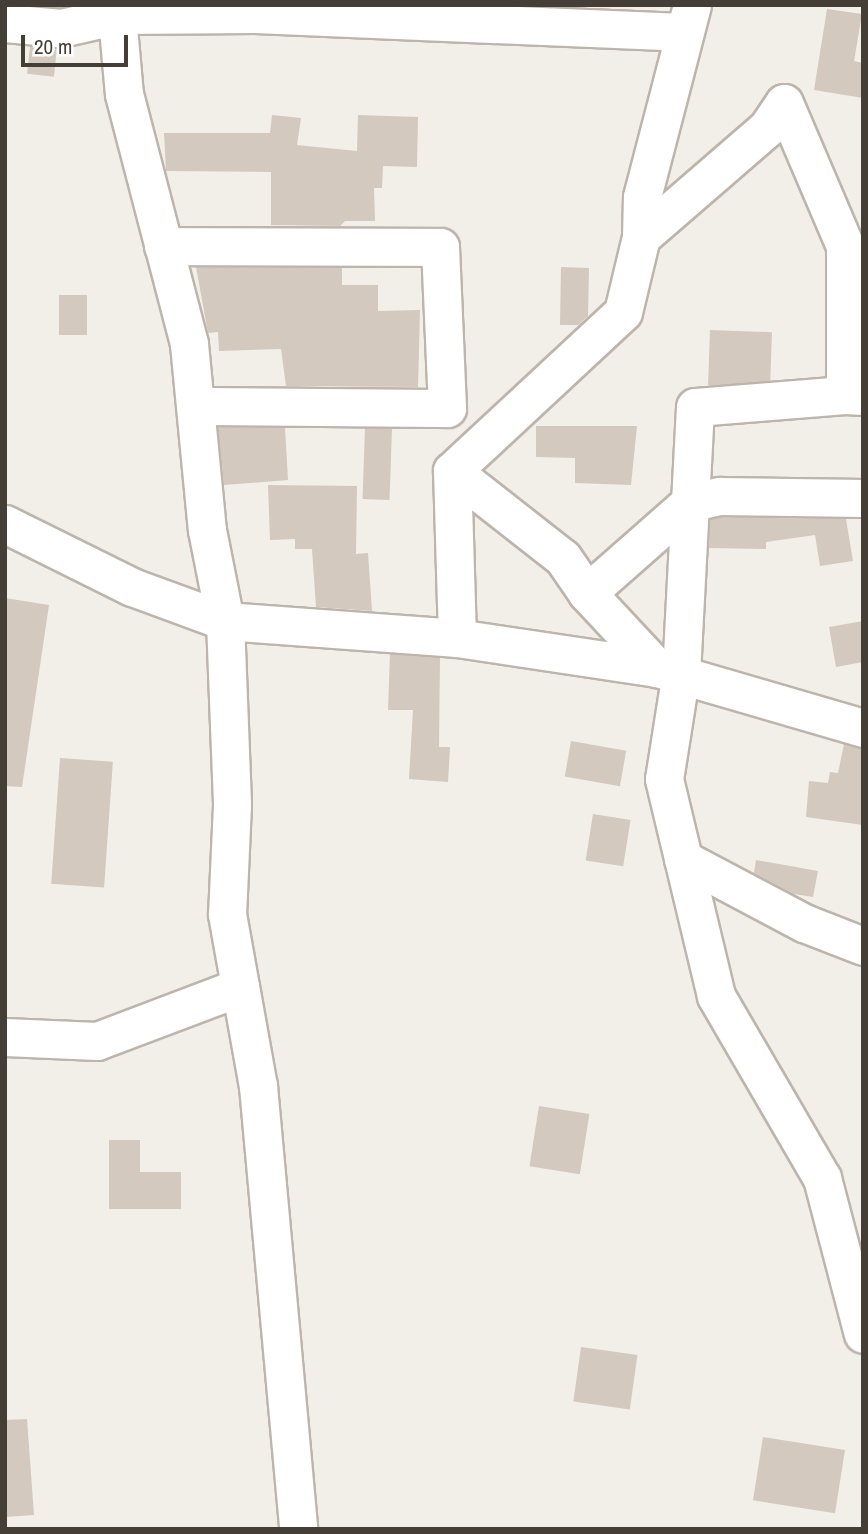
<!DOCTYPE html>
<html>
<head>
<meta charset="utf-8">
<style>
	body { margin:0 }
	#map { position:relative; width:868px; height:1534px; overflow:hidden; background:#f2eee8; font-family:"Archivo Narrow",sans-serif }
	div>[style] { position:absolute }
	.building>* { inset:0; background:#d3c9bf; transform-origin:0 0 }
	.roads { filter:drop-shadow(2px 0 #bdb5ac) drop-shadow(-2px 0 #bdb5ac) drop-shadow(0 2px #bdb5ac) drop-shadow(0 -2px #bdb5ac) }
	.minor>* { height:37px; margin:-18.5px; padding:0 18.5px; transform-origin:18.5px; border-radius:18.5px; background:#fff }
	span { translate:-50% -50%; white-space:nowrap; text-align:center; line-height:1.15; -webkit-text-stroke:7px #fff; paint-order:stroke }
	.frame { position:absolute; inset:0; border:7px solid #453e37; pointer-events:none }
	.scale { position:absolute; left:21px; top:35px; width:107px; height:32px; box-sizing:border-box; border:4px solid #453e37; border-top:0; padding-left:9px; font-size:21px; line-height:24px; white-space:nowrap; color:#453e37; -webkit-text-stroke:5px #fff; paint-order:stroke }
</style>
</head>
<body>
<div id="map">
	<div class="building">
		<div style="clip-path:polygon(827px 9px,862px 14px,854px 61px,863px 63px,863px 98px,814px 90px)"></div>
		<div style="left:30px;top:46px;width:27px;height:28px;rotate:6deg"></div>
		<div style="clip-path:polygon(272px 115px,301px 118px,297px 145px,357px 151px,358px 115px,418px 117px,417px 167px,383px 166px,382px 188px,374px 188px,375px 221px,345px 221px,340px 226px,271px 225px,271px 172px,166px 171px,164px 133px,270px 133px)"></div>
		<div style="clip-path:polygon(196px 267px,342px 268px,342px 285px,378px 285px,378px 311px,420px 310px,418px 387px,286px 386px,281px 349px,219px 351px,218px 332px,208px 333px)"></div>
		<div style="clip-path:polygon(561px 267px,589px 268px,588px 316px,578px 325px,560px 325px)"></div>
		<div style="left:59px;top:295px;width:28px;height:40px"></div>
		<div style="left:710px;top:330px;width:62px;height:55px;rotate:2deg"></div>
		<div style="clip-path:polygon(536px 426px,637px 426px,631px 485px,575px 483px,575px 458px,536px 457px)"></div>
		<div style="clip-path:polygon(218px 427px,285px 428px,288px 480px,224px 485px)"></div>
		<div style="left:365px;top:428px;width:27px;height:71px;rotate:2deg"></div>
		<div style="clip-path:polygon(268px 485px,357px 486px,356px 554px,368px 553px,372px 611px,316px 607px,312px 549px,295px 549px,295px 539px,270px 540px)"></div>
		<div style="clip-path:polygon(722px 517px,846px 519px,853px 561px,820px 566px,815px 535px,766px 542px,766px 549px,709px 548px,710px 520px)"></div>
		<div style="clip-path:polygon(5px 598px,49px 605px,22px 787px,5px 786px)"></div>
		<div style="clip-path:polygon(863px 621px,863px 662px,836px 667px,829px 627px)"></div>
		<div style="clip-path:polygon(390px 654px,440px 658px,439px 747px,450px 747px,448px 782px,409px 779px,413px 710px,388px 710px)"></div>
		<div style="left:571px;top:741px;width:56px;height:36px;rotate:10deg"></div>
		<div style="clip-path:polygon(844px 744px,863px 748px,863px 825px,806px 817px,809px 781px,828px 783px,830px 772px,838px 773px)"></div>
		<div style="left:60px;top:758px;width:53px;height:126px;rotate:4deg"></div>
		<div style="left:593px;top:814px;width:38px;height:47px;rotate:9deg"></div>
		<div style="clip-path:polygon(756px 860px,818px 871px,813px 897px,794px 894px,754px 873px)"></div>
		<div style="left:539px;top:1106px;width:51px;height:61px;rotate:9deg"></div>
		<div style="clip-path:polygon(109px 1140px,140px 1140px,140px 1172px,181px 1172px,181px 1209px,109px 1209px)"></div>
		<div style="left:581px;top:1347px;width:57px;height:55px;rotate:8deg"></div>
		<div style="clip-path:polygon(27px 1419px,34px 1515px,5px 1517px,5px 1420px)"></div>
		<div style="left:763px;top:1437px;width:83px;height:64px;rotate:9deg"></div>
	</div>
	<div class="roads">
		<div class="minor">
			<div style="left:116px;top:5px;width:89px;rotate:84.9deg"></div>
			<div style="left:124px;top:94px;width:258px;rotate:75.4deg"></div>
			<div style="left:189px;top:344px;width:187px;rotate:84.5deg"></div>
			<div style="left:207px;top:530px;width:93px;rotate:78.8deg"></div>
			<div style="left:225px;top:621px;width:184px;rotate:87.8deg"></div>
			<div style="left:232px;top:805px;width:109px;rotate:92.6deg"></div>
			<div style="left:227px;top:914px;width:175px;rotate:79.8deg"></div>
			<div style="left:258px;top:1086px;width:445px;rotate:84.8deg"></div>
			<div style="left:5px;top:23px;width:56px;rotate:5.1deg"></div>
			<div style="left:61px;top:28px;width:58px;rotate:-12.8deg"></div>
			<div style="left:118px;top:15px;width:137px;rotate:-0.4deg"></div>
			<div style="left:255px;top:14px;width:427px;rotate:2.4deg"></div>
			<div style="left:641px;top:237px;width:167px;rotate:-40.9deg"></div>
			<div style="left:767px;top:128px;width:30px;rotate:-56deg"></div>
			<div style="left:784px;top:103px;width:155px;rotate:66.9deg"></div>
			<div style="left:845px;top:246px;width:149px;rotate:90deg"></div>
			<div style="left:845px;top:395px;width:18px;rotate:3deg"></div>
			<div style="left:163px;top:246px;width:277px;rotate:0.2deg"></div>
			<div style="left:440px;top:247px;width:161px;rotate:87.5deg"></div>
			<div style="left:447px;top:408px;width:249px;rotate:-179.5deg"></div>
			<div style="left:845px;top:395px;width:150px;rotate:175.4deg"></div>
			<div style="left:695px;top:407px;width:265px;rotate:93deg"></div>
			<div style="left:681px;top:672px;width:108px;rotate:99deg"></div>
			<div style="left:664px;top:779px;width:223px;rotate:76.5deg"></div>
			<div style="left:716px;top:996px;width:211px;rotate:59.8deg"></div>
			<div style="left:822px;top:1178px;width:161px;rotate:75.3deg"></div>
			<div style="left:452px;top:471px;width:141px;rotate:38.1deg"></div>
			<div style="left:563px;top:558px;width:42px;rotate:55.6deg"></div>
			<div style="left:587px;top:593px;width:103px;rotate:47deg"></div>
			<div style="left:657px;top:668px;width:215px;rotate:16.2deg"></div>
			<div style="left:5px;top:524px;width:142px;rotate:26.4deg"></div>
			<div style="left:132px;top:587px;width:99px;rotate:20.1deg"></div>
			<div style="left:225px;top:621px;width:233px;rotate:4.2deg"></div>
			<div style="left:457px;top:638px;width:202px;rotate:8.5deg"></div>
			<div style="left:587px;top:593px;width:136px;rotate:-41.4deg"></div>
			<div style="left:689px;top:503px;width:32px;rotate:-13deg"></div>
			<div style="left:720px;top:496px;width:143px;rotate:0.8deg"></div>
			<div style="left:457px;top:638px;width:167px;rotate:-91.7deg"></div>
			<div style="left:452px;top:471px;width:233px;rotate:-42.9deg"></div>
			<div style="left:623px;top:312px;width:77px;rotate:-76.5deg"></div>
			<div style="left:641px;top:237px;width:40px;rotate:-88.6deg"></div>
			<div style="left:642px;top:197px;width:198px;rotate:-75.4deg"></div>
			<div style="left:683px;top:859px;width:137px;rotate:27.9deg"></div>
			<div style="left:804px;top:923px;width:63px;rotate:21.3deg"></div>
			<div style="left:5px;top:1037px;width:92px;rotate:2.5deg"></div>
			<div style="left:97px;top:1041px;width:153px;rotate:-20.7deg"></div>
		</div>
	</div>
	<div class="frame"></div>
	<div class="scale">20 m</div>
</div>
</body>
</html>
